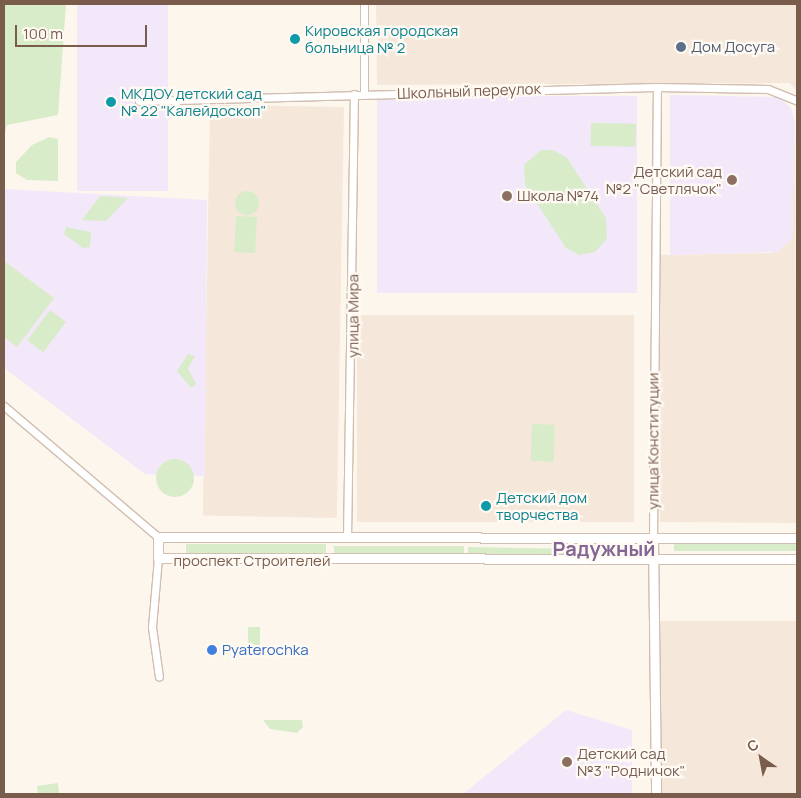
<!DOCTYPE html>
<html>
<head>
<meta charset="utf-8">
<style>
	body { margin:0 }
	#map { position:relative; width:801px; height:798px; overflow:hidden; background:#fdf6ec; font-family:Manrope,sans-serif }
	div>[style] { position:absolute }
	.residential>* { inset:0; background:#f5e8da; transform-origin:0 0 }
	.education>* { inset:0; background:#f3e8fa; transform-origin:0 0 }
	.green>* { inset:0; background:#d8ecc9; transform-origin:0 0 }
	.round { border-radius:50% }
	.roads { filter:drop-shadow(1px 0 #d1beb0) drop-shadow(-1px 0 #d1beb0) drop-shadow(0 1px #d1beb0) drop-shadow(0 -1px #d1beb0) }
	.minor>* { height:7px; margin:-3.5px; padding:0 3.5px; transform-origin:3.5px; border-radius:3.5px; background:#fff }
	.tertiary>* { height:9px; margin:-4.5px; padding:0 4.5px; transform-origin:4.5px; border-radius:4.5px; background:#fff }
	.dots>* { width:14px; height:14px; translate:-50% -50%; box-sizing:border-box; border:2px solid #fffaf3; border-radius:50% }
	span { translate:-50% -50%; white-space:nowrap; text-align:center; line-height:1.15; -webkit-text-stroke:4.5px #fffaf3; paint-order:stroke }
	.culture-label { font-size:15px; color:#0d838f }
	.left { translate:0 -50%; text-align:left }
	.service-label { font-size:15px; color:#4e5e75 }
	.street-label { font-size:15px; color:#7a5c4d }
	.education-label { font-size:15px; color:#785e54 }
	.right { translate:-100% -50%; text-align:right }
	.shop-label { font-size:15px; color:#366cbe }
	.district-label { font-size:20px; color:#846695; font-weight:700 }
	.frame { position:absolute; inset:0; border:5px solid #7a5c4d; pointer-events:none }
	.north { position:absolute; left:736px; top:733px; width:50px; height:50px; -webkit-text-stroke:4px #fffaf3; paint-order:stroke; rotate:327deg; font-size:14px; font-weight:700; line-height:20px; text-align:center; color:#7a5c4d }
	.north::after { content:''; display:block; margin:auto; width:18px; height:22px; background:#7a5c4d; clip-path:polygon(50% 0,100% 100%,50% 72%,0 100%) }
	.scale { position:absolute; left:15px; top:25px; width:132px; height:22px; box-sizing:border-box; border:2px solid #7a5c4d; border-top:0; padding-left:6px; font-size:15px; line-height:18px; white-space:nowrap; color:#7a5c4d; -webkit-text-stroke:4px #fffaf3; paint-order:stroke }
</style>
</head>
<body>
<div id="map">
	<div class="residential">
		<div style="clip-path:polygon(376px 4px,797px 4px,797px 91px,790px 83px,377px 85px)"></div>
		<div style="left:344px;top:107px;width:411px;height:134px;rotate:91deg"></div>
		<div style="clip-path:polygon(795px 122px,797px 523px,660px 522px,660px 255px,772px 253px,792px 239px)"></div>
		<div style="left:634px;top:315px;width:207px;height:277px;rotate:90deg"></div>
		<div style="left:657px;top:621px;width:140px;height:173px"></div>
	</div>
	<div class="education">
		<div style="left:77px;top:4px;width:91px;height:187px"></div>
		<div style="clip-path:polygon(670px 95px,779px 97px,791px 108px,795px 122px,792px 239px,778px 252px,670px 255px)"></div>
		<div style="left:637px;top:96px;width:197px;height:260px;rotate:90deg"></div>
		<div style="clip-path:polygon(4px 189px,207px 200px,205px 476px,145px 474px,4px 368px)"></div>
		<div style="clip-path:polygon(566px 710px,632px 730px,632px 794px,463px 794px)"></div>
	</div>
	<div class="green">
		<div style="clip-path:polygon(4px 4px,66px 4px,58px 115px,7px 125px,4px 138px)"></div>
		<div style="left:591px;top:123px;width:45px;height:23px;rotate:1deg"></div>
		<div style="clip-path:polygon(49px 137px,58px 139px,58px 181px,27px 180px,16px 173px,16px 162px,32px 145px)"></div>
		<div style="clip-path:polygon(541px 150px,553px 150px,567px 158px,606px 218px,607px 239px,595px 252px,579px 255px,566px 248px,525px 185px,524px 165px)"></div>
		<div class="round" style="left:235px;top:191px;width:24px;height:24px"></div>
		<div style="clip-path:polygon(100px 196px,128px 198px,106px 221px,82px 220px)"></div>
		<div style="left:236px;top:216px;width:21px;height:36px;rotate:3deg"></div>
		<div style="clip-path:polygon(66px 227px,91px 232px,90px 247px,83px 248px,64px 234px)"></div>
		<div style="clip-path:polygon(4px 261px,54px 298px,17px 347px,4px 337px)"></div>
		<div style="left:50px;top:310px;width:20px;height:38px;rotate:37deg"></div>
		<div style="clip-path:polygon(188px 354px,195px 356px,188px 368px,196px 384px,191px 388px,177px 371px)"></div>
		<div style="left:532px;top:424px;width:23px;height:37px;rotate:2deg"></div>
		<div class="round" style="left:156px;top:459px;width:38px;height:38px"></div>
		<div style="left:797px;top:542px;width:9px;height:123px;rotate:90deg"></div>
		<div style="left:326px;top:544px;width:10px;height:140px;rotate:90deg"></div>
		<div style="left:334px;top:546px;width:130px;height:7px"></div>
		<div style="left:468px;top:547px;width:158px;height:7px;rotate:1deg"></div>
		<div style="left:248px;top:627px;width:12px;height:26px"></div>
		<div style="clip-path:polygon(263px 720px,302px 720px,303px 727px,297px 733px,270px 729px)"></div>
		<div style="clip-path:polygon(58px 783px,59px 794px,38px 794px,37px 786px)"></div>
	</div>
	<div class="roads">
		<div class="minor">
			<div style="left:364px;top:4px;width:90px;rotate:90deg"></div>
			<div style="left:139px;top:101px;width:518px;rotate:-1.55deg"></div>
			<div style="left:657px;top:87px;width:111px;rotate:1deg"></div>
			<div style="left:768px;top:89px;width:31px;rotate:22deg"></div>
			<div style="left:4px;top:406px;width:202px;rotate:40.4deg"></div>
			<div style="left:347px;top:538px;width:444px;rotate:-89.1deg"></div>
			<div style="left:653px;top:540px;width:453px;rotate:-89.5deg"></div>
			<div style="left:158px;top:558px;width:69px;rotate:95deg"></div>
			<div style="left:152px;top:627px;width:50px;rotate:82deg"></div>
		</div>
		<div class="tertiary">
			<div style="left:797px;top:538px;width:639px;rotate:-179.91deg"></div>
			<div style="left:158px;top:537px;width:21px;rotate:90deg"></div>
			<div style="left:158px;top:558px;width:639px;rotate:0.09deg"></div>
			<div style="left:653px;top:540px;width:254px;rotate:89.3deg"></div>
		</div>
	</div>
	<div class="dots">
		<div style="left:295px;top:39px;background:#0f9aa8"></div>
		<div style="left:681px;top:47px;background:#5c6f8a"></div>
		<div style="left:111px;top:102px;background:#0f9aa8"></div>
		<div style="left:732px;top:180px;background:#8d6e63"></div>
		<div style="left:507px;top:196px;background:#8d6e63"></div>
		<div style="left:486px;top:506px;background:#0f9aa8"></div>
		<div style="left:212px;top:650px;background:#3f7fe0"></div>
		<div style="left:567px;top:762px;background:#8d6e63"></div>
	</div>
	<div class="culture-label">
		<span class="left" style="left:305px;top:39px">Кировская городская<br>больница № 2</span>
		<span class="left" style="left:121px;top:102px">МКДОУ детский сад<br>№ 22 "Калейдоскоп"</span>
		<span class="left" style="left:496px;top:506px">Детский дом<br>творчества</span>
	</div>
	<div class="service-label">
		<span class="left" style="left:691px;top:47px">Дом Досуга</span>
	</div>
	<div class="street-label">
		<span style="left:469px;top:91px;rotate:-2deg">Школьный переулок</span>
		<span style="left:353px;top:316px;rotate:-90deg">улица Мира</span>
		<span style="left:653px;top:441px;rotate:-90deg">улица Конституции</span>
		<span style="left:252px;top:561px">проспект Строителей</span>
	</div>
	<div class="education-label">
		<span class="right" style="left:722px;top:180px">Детский сад<br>№2 "Светлячок"</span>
		<span class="left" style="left:517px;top:196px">Школа №74</span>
		<span class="left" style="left:577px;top:762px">Детский сад<br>№3 "Родничок"</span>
	</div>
	<div class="shop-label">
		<span class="left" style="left:222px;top:650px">Pyaterochka</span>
	</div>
	<div class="district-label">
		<span style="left:604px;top:548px">Радужный</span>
	</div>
	<div class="frame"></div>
	<div class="north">С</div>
	<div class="scale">100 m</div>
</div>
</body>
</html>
